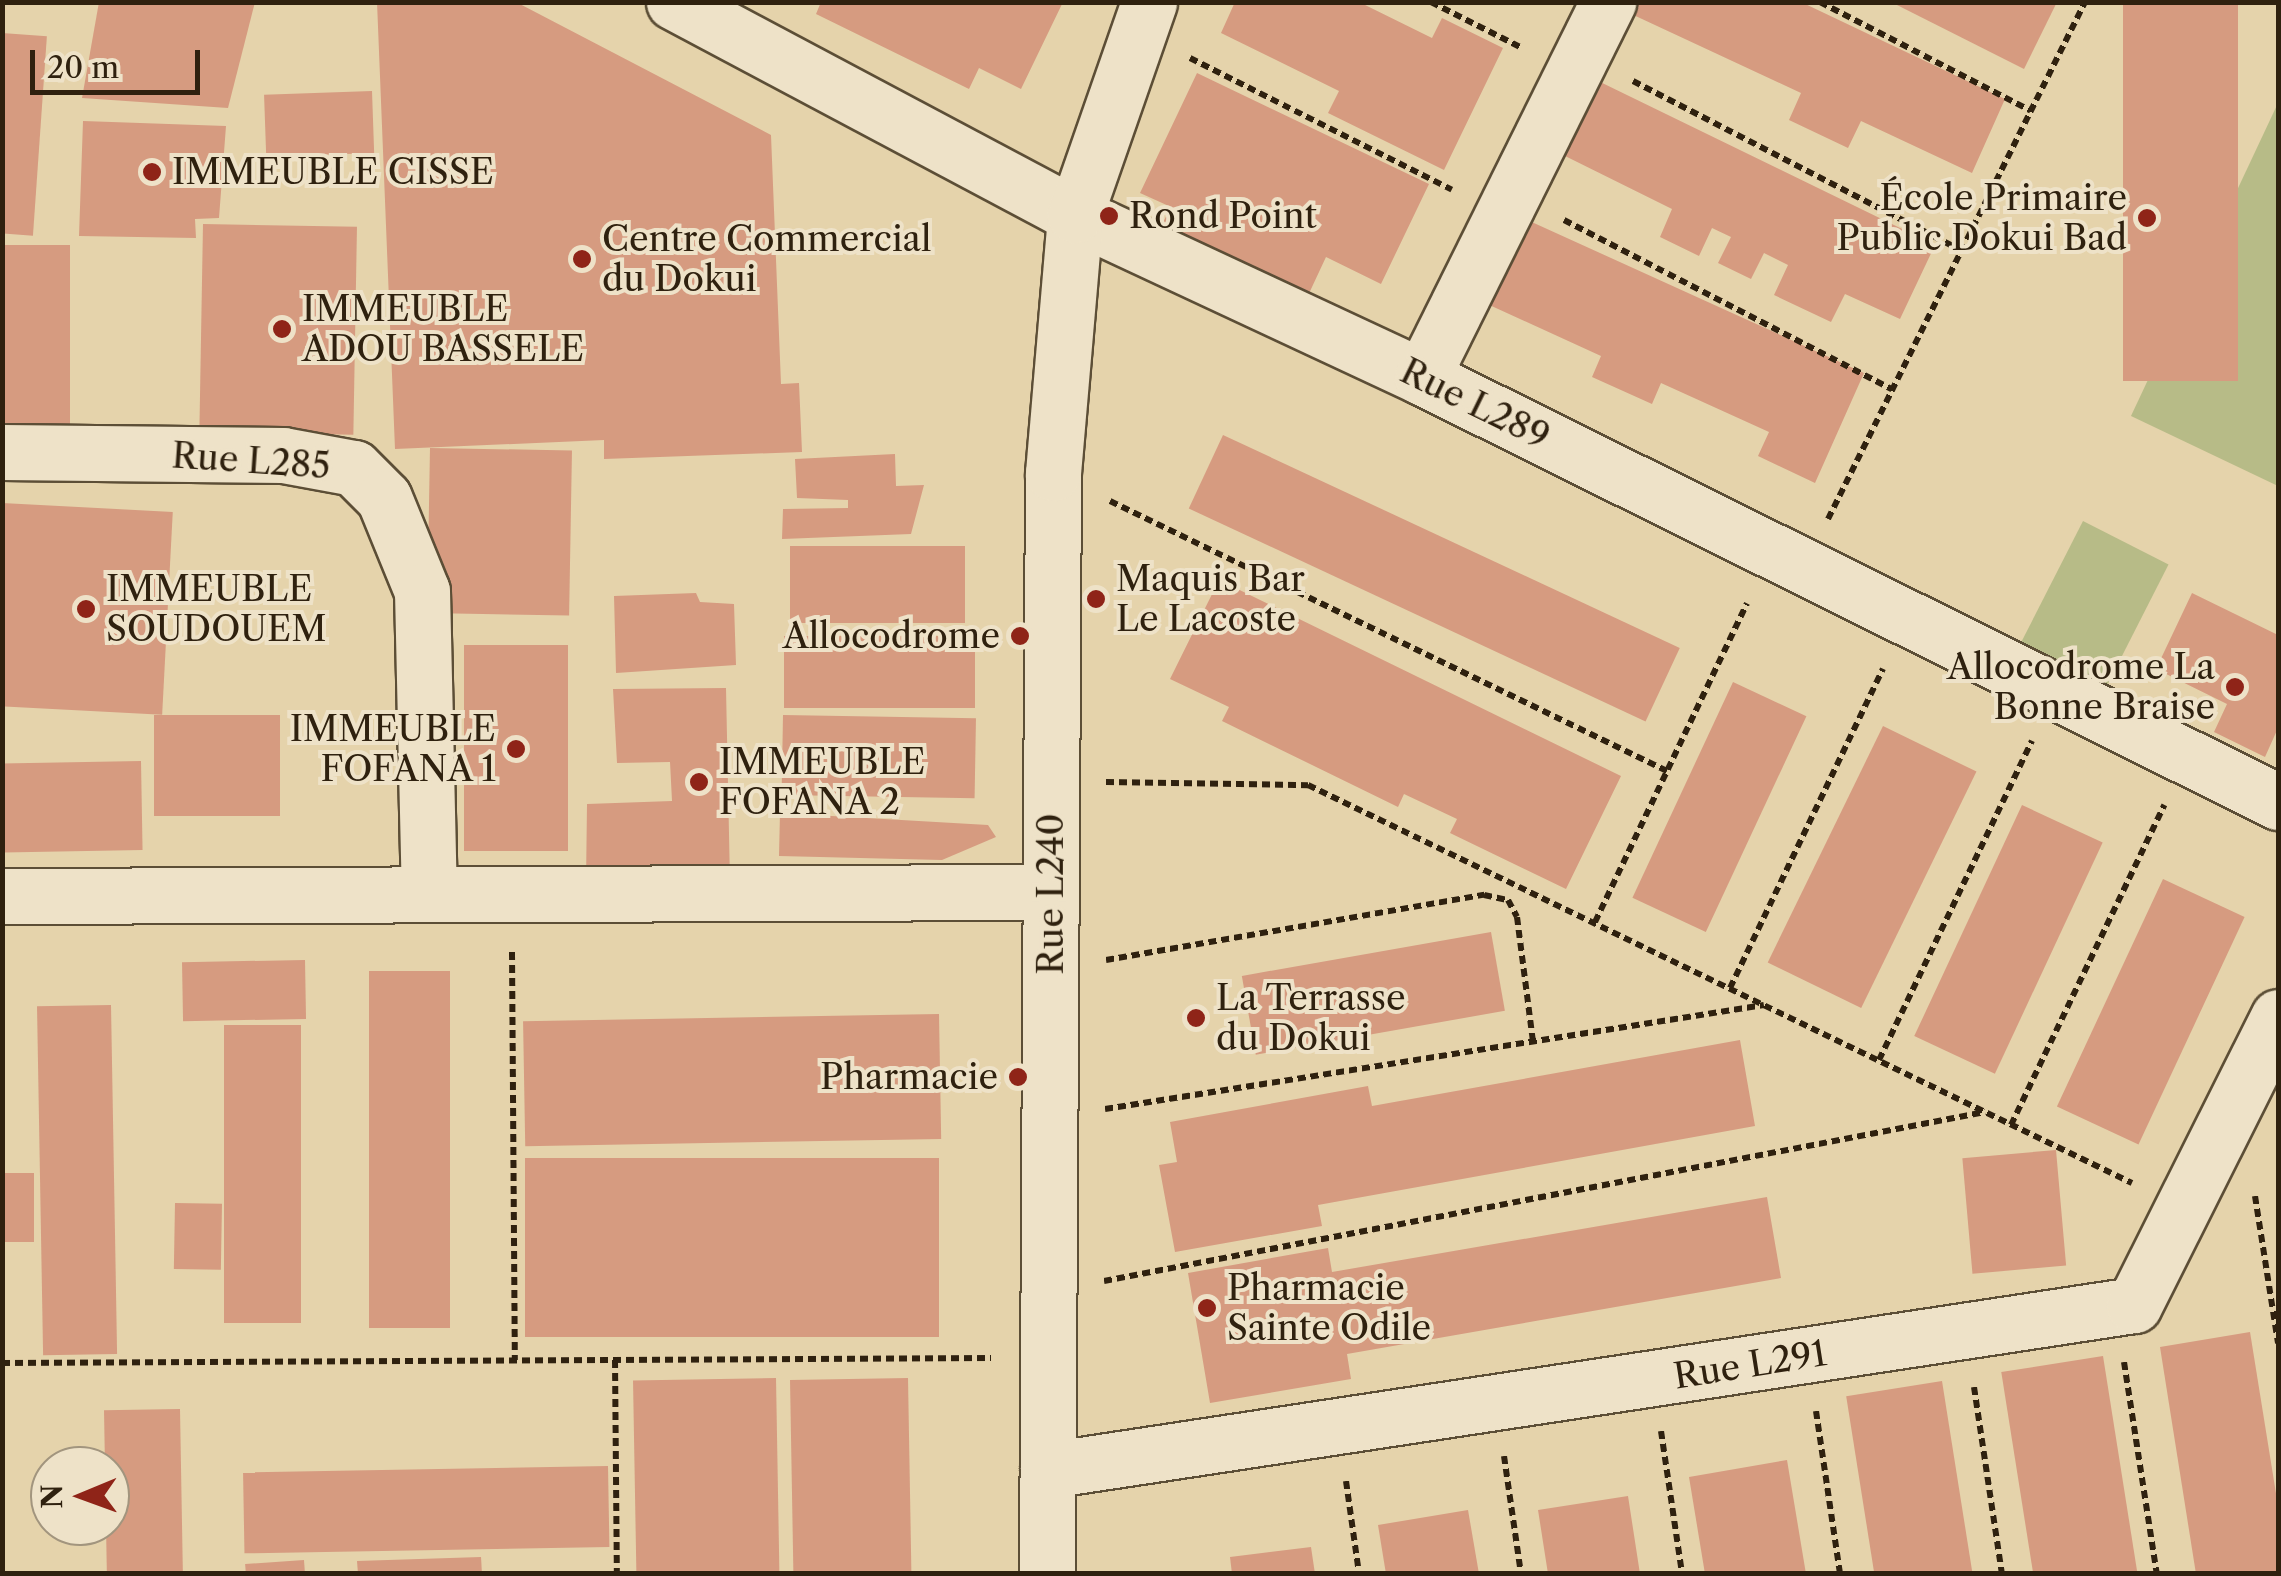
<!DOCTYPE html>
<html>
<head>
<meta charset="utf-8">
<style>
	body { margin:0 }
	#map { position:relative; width:2281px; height:1576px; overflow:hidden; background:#e5d3ab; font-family:"Libre Caslon Text",serif }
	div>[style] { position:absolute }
	.green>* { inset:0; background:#b7bb87; transform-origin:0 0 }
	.building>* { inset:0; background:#d69b80; transform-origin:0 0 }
	.path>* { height:6px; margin-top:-3px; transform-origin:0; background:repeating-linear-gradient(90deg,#2f210f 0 8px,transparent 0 13px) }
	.roads { filter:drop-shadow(2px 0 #5c4e36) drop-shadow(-2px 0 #5c4e36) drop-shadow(0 2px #5c4e36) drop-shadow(0 -2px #5c4e36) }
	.minor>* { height:55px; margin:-27.5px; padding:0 27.5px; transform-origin:27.5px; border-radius:27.5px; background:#eee2c8 }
	.dots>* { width:28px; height:28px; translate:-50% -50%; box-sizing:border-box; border:5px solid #eee2c8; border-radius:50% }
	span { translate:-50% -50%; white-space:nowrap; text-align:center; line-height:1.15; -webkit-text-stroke:8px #eee2c8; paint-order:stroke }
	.poi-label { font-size:35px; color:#2f210f }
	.left { translate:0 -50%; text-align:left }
	.right { translate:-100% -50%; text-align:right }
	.street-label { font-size:35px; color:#2f210f }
	.frame { position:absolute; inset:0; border:5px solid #2f210f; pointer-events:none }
	.north { position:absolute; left:30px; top:1446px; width:100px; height:100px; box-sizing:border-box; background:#eee2c8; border:2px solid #a2957e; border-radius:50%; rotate:269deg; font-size:28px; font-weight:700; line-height:40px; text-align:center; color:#2f210f }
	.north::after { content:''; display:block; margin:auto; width:35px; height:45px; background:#8f2418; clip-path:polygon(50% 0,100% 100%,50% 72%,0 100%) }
	.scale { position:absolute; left:30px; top:50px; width:170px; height:45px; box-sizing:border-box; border:5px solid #2f210f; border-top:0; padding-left:12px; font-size:30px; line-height:35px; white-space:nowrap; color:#2f210f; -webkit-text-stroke:8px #eee2c8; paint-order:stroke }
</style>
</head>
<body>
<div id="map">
	<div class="green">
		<div style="clip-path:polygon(2278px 103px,2278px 486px,2131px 416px)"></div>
		<div style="left:2083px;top:521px;width:96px;height:139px;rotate:27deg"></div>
	</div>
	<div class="building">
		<div style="clip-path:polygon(99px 2px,255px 2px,228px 108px,82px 98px)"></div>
		<div style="clip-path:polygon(377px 2px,516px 2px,771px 135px,781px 384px,799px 383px,802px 452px,604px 459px,604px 440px,395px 449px)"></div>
		<div style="clip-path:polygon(821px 2px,1063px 2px,1021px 89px,979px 68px,969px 89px,816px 14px)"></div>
		<div style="clip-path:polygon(1235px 2px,1359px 2px,1432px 38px,1442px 18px,1503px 48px,1444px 170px,1328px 113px,1339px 91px,1221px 33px)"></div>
		<div style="clip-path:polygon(1632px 2px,1801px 2px,2005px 99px,1972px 173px,1861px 121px,1848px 148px,1789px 120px,1801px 93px,1627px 12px)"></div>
		<div style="clip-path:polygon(1891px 2px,2057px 2px,2024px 69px)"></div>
		<div style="left:2123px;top:2px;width:115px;height:379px"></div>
		<div style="left:2px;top:33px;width:45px;height:200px;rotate:4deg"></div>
		<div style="clip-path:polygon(1197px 73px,1429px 184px,1381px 284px,1326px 257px,1305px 302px,1158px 232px,1171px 207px,1140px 193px)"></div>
		<div style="clip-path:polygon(1592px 78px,1935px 245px,1900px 319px,1845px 294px,1831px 322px,1774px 295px,1788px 265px,1764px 253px,1751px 279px,1718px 263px,1731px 237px,1712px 228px,1699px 256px,1660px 237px,1672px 209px,1557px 152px)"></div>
		<div style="left:372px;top:91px;width:62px;height:108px;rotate:88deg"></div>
		<div style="clip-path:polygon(83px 121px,226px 126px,219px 218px,195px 219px,196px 238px,79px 236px)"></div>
		<div style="clip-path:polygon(1523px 218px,1864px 373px,1815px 483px,1758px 456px,1769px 432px,1661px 383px,1652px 404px,1592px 377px,1601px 356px,1485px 303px)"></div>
		<div style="left:203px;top:224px;width:154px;height:208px;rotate:1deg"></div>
		<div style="left:70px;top:245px;width:197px;height:68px;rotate:90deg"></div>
		<div style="left:1223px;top:435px;width:504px;height:81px;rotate:25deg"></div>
		<div style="left:430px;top:448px;width:142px;height:165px;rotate:1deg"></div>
		<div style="clip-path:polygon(895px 454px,896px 486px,924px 485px,911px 534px,782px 539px,783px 509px,848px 508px,848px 500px,797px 498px,795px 459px)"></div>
		<div style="left:2px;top:503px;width:171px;height:203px;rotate:3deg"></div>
		<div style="left:790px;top:546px;width:175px;height:77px"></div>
		<div style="clip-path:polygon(1219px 580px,1621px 776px,1566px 889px,1450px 833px,1457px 819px,1404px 794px,1398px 807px,1222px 721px,1229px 707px,1170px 679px)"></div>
		<div style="clip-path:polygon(696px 593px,700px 602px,734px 604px,736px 665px,616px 673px,614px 596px)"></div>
		<div style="clip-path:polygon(2192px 593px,2278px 635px,2278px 728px,2265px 757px,2214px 732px,2227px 704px,2156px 669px)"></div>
		<div style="left:784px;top:636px;width:191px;height:72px"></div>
		<div style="left:568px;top:645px;width:206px;height:104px;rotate:90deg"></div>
		<div style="left:1733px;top:682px;width:81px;height:238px;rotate:25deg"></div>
		<div style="clip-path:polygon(726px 688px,730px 882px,586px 882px,587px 804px,672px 801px,670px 762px,617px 763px,613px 689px)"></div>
		<div style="left:280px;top:715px;width:101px;height:126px;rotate:90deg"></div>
		<div style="left:783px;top:715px;width:193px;height:80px;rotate:1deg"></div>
		<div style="left:1883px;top:726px;width:104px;height:263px;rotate:26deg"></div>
		<div style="left:141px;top:761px;width:89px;height:139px;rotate:89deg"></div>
		<div style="left:2022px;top:805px;width:89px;height:255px;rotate:25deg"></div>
		<div style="clip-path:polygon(780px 813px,988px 825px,996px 837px,942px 860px,779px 856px)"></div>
		<div style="left:2163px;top:879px;width:90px;height:251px;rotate:25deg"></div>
		<div style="left:1491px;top:932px;width:80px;height:253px;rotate:80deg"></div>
		<div style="left:305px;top:960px;width:59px;height:123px;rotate:89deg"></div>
		<div style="left:369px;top:971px;width:81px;height:357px"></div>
		<div style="left:111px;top:1005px;width:349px;height:74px;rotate:89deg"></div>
		<div style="left:939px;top:1014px;width:125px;height:416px;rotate:89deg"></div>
		<div style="left:301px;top:1025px;width:298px;height:77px;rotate:90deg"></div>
		<div style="clip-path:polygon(1740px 1040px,1755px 1126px,1318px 1205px,1322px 1226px,1175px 1252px,1159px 1165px,1177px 1162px,1170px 1122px,1368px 1086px,1372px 1106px)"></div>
		<div style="left:2056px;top:1150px;width:116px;height:94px;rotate:85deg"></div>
		<div style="left:525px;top:1158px;width:414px;height:179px"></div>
		<div style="left:2px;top:1173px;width:32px;height:69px"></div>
		<div style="clip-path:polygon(1767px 1197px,1781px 1278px,1347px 1354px,1351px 1379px,1210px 1403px,1188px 1273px,1328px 1248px,1332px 1272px)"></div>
		<div style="left:175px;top:1203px;width:47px;height:66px;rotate:1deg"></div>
		<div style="clip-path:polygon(2250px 1332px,2278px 1506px,2278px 1574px,2196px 1574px,2160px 1347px)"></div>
		<div style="left:2103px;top:1356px;width:221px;height:103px;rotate:81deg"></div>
		<div style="left:776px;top:1378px;width:196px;height:143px;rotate:89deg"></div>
		<div style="left:908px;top:1378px;width:196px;height:118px;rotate:89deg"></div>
		<div style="left:1942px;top:1381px;width:195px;height:97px;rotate:81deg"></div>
		<div style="left:180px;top:1409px;width:165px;height:76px;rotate:89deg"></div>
		<div style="clip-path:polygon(1787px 1460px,1806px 1574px,1705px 1574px,1689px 1477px)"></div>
		<div style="left:608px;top:1466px;width:81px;height:365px;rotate:89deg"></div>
		<div style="clip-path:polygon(1628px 1496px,1640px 1574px,1548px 1574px,1538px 1510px)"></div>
		<div style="clip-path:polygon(1468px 1510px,1479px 1574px,1386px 1574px,1378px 1525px)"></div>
		<div style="clip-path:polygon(1311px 1547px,1315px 1574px,1232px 1574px,1230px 1557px)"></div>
		<div style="clip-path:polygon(481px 1557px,482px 1574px,358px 1574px,357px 1561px)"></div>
		<div style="left:304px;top:1560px;width:14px;height:59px;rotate:86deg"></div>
	</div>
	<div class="path">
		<div style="left:1431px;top:2px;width:102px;rotate:26.8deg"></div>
		<div style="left:1820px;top:2px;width:237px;rotate:27.3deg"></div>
		<div style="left:1190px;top:58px;width:293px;rotate:26.7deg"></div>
		<div style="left:1633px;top:81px;width:369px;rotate:27.3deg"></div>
		<div style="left:1564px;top:220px;width:369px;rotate:27.3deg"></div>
		<div style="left:1110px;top:501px;width:619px;rotate:25.86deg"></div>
		<div style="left:1828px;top:519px;width:577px;rotate:-63.57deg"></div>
		<div style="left:1106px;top:782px;width:202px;rotate:0.9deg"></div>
		<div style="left:1308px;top:785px;width:915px;rotate:25.78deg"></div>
		<div style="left:1595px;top:922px;width:353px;rotate:-64.5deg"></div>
		<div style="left:512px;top:952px;width:408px;rotate:89.6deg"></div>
		<div style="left:1106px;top:960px;width:384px;rotate:-9.8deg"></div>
		<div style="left:1484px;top:895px;width:25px;rotate:12deg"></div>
		<div style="left:1508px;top:900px;width:19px;rotate:62deg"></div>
		<div style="left:1517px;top:917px;width:126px;rotate:82.7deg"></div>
		<div style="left:1730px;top:988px;width:354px;rotate:-64.4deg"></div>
		<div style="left:1879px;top:1060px;width:354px;rotate:-64.4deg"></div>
		<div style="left:1105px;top:1109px;width:667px;rotate:-8.97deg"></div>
		<div style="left:2011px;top:1125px;width:355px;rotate:-64.4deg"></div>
		<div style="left:2255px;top:1196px;width:149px;rotate:81.1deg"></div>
		<div style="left:1104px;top:1281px;width:897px;rotate:-10.86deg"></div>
		<div style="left:615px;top:1360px;width:214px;rotate:89.5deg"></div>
		<div style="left:2124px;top:1362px;width:215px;rotate:81.2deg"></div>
		<div style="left:2px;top:1363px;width:989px;rotate:-0.29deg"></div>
		<div style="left:1974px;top:1387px;width:189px;rotate:81.5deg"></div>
		<div style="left:1816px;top:1411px;width:165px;rotate:81.6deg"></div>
		<div style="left:1661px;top:1431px;width:145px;rotate:81.6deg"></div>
		<div style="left:1504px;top:1456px;width:119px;rotate:81.8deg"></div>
		<div style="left:1346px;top:1481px;width:94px;rotate:82deg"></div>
	</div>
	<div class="roads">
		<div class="minor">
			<div style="left:674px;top:2px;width:454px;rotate:28deg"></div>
			<div style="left:1075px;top:215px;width:383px;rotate:25deg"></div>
			<div style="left:1422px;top:377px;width:956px;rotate:26.4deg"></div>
			<div style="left:1422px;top:377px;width:419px;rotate:-63.6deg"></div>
			<div style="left:2px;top:452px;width:281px;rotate:0.6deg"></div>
			<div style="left:283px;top:455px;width:72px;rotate:10.4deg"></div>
			<div style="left:354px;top:468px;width:42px;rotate:45deg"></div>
			<div style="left:384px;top:498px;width:100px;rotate:67.8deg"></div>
			<div style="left:422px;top:591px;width:302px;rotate:88.7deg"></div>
			<div style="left:2px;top:896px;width:1049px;rotate:-0.22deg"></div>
			<div style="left:1048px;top:1470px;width:1098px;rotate:-8.64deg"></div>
			<div style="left:2134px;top:1305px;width:322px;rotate:-63.4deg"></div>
			<div style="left:1047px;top:1574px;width:1101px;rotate:-89.69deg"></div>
			<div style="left:1053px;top:473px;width:259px;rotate:-85.1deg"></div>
			<div style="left:1075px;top:215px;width:225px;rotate:-70.8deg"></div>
		</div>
	</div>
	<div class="dots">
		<div style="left:152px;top:172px;background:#8f2418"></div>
		<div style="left:1109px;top:216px;background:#8f2418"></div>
		<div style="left:2147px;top:218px;background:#8f2418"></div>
		<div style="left:582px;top:259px;background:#8f2418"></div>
		<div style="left:282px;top:329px;background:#8f2418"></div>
		<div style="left:1096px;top:599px;background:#8f2418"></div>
		<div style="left:86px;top:609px;background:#8f2418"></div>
		<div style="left:1020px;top:636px;background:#8f2418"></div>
		<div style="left:2235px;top:687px;background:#8f2418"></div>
		<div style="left:516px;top:749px;background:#8f2418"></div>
		<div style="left:699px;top:782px;background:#8f2418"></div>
		<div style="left:1196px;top:1018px;background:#8f2418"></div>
		<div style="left:1018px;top:1077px;background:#8f2418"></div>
		<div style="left:1207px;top:1308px;background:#8f2418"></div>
	</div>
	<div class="poi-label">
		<span class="left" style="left:172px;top:172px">IMMEUBLE CISSE</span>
		<span class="right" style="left:2127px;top:218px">École Primaire<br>Public Dokui Bad</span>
		<span class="left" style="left:1129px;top:216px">Rond Point</span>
		<span class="left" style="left:602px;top:259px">Centre Commercial<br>du Dokui</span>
		<span class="left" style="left:302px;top:329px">IMMEUBLE<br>ADOU BASSELE</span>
		<span class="left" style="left:1116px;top:599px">Maquis Bar<br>Le Lacoste</span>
		<span class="left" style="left:106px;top:609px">IMMEUBLE<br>SOUDOUEM</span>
		<span class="right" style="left:1000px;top:636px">Allocodrome</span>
		<span class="right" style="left:2215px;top:687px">Allocodrome La<br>Bonne Braise</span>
		<span class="right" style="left:496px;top:749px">IMMEUBLE<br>FOFANA 1</span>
		<span class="left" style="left:719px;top:782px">IMMEUBLE<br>FOFANA 2</span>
		<span class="left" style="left:1216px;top:1018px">La Terrasse<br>du Dokui</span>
		<span class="right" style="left:998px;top:1077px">Pharmacie</span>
		<span class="left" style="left:1227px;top:1308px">Pharmacie<br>Sainte Odile</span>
	</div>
	<div class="street-label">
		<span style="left:1475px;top:404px;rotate:26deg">Rue L289</span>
		<span style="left:251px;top:461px;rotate:4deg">Rue L285</span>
		<span style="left:1051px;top:894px;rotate:-90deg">Rue L240</span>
		<span style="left:1750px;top:1365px;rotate:-9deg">Rue L291</span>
	</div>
	<div class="frame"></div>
	<div class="north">N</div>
	<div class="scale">20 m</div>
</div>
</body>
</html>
